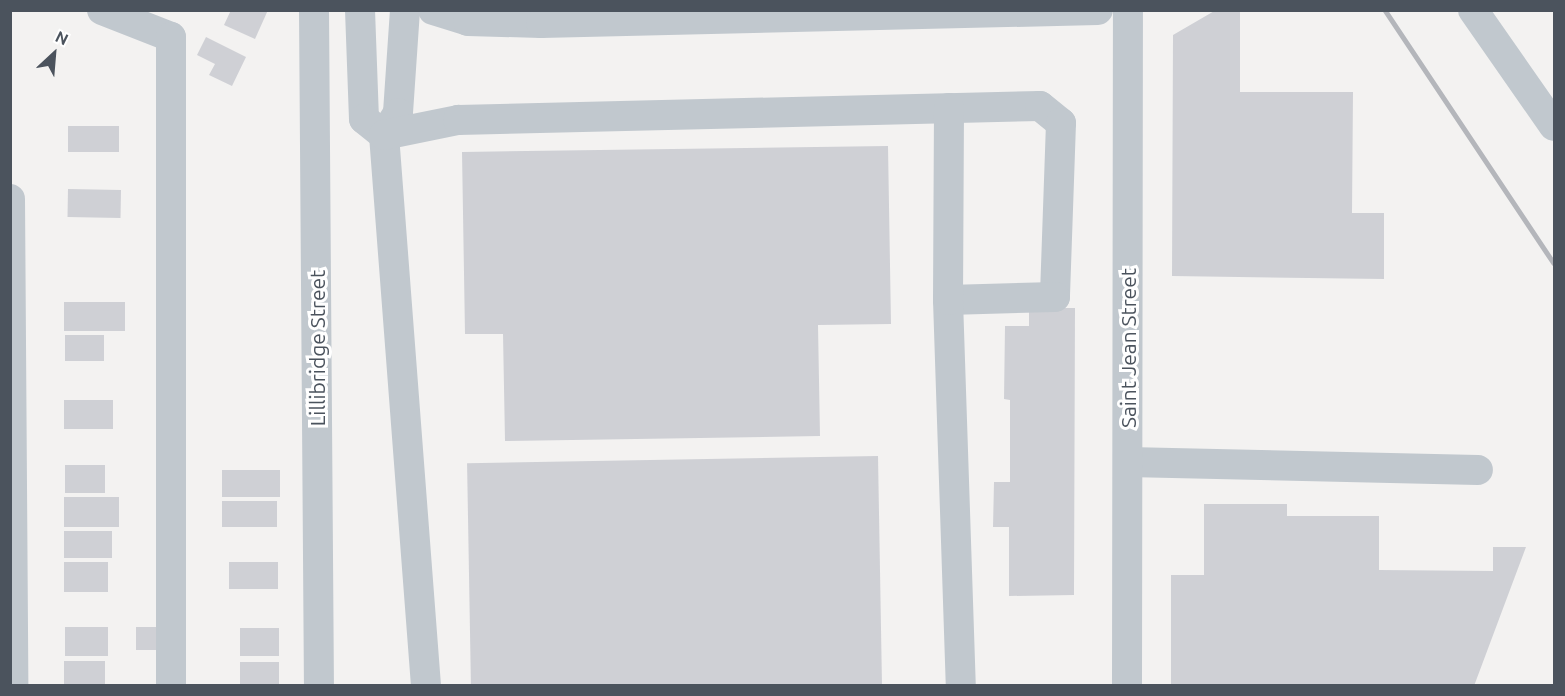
<!DOCTYPE html>
<html>
<head>
<meta charset="utf-8">
<style>
	body { margin:0 }
	#map { position:relative; width:1565px; height:696px; overflow:hidden; background:#f3f2f1; font-family:Ubuntu,sans-serif }
	div>[style] { position:absolute }
	.building>* { inset:0; background:#cfd0d5; transform-origin:0 0 }
	.minor>* { height:30px; margin:-15px; padding:0 15px; transform-origin:15px; border-radius:15px; background:#c1c8ce }
	.rail>* { height:4.5px; margin:-2.25px; padding:0 2.25px; transform-origin:2.25px; border-radius:2.25px; background:#b4b6bb }
	span { translate:-50% -50%; white-space:nowrap; text-align:center; line-height:1.15; -webkit-text-stroke:6px #fff; paint-order:stroke }
	.street-label { font-size:21px; color:#4b535d }
	.frame { position:absolute; inset:0; border:12px solid #4b535d; pointer-events:none }
	.north { position:absolute; left:24px; top:24px; width:60px; height:60px; -webkit-text-stroke:4px #fff; paint-order:stroke; rotate:26deg; font-size:16px; font-weight:700; line-height:24px; text-align:center; color:#4b535d }
	.north::after { content:''; display:block; margin:auto; width:21px; height:27px; background:#4b535d; clip-path:polygon(50% 0,100% 100%,50% 72%,0 100%) }
</style>
</head>
<body>
<div id="map">
	<div class="building">
		<div style="clip-path:polygon(231px 10px,268px 10px,255px 39px,224px 25px)"></div>
		<div style="clip-path:polygon(1216px 10px,1240px 10px,1240px 92px,1353px 92px,1352px 213px,1384px 213px,1384px 279px,1172px 276px,1173px 35px)"></div>
		<div style="clip-path:polygon(206px 37px,246px 57px,232px 86px,209px 75px,215px 64px,197px 55px)"></div>
		<div style="left:68px;top:126px;width:51px;height:26px"></div>
		<div style="clip-path:polygon(888px 146px,891px 324px,818px 325px,820px 436px,505px 441px,503px 334px,465px 334px,462px 152px)"></div>
		<div style="left:68px;top:189px;width:53px;height:28px;rotate:1deg"></div>
		<div style="left:64px;top:302px;width:61px;height:29px"></div>
		<div style="clip-path:polygon(1029px 308px,1075px 308px,1074px 595px,1009px 596px,1009px 527px,993px 527px,994px 482px,1010px 482px,1010px 400px,1004px 399px,1005px 326px,1029px 326px)"></div>
		<div style="left:65px;top:335px;width:39px;height:26px"></div>
		<div style="left:64px;top:400px;width:49px;height:29px"></div>
		<div style="left:878px;top:456px;width:230px;height:411px;rotate:89deg"></div>
		<div style="left:65px;top:465px;width:40px;height:28px"></div>
		<div style="left:222px;top:470px;width:58px;height:27px"></div>
		<div style="left:119px;top:497px;width:30px;height:55px;rotate:90deg"></div>
		<div style="left:222px;top:501px;width:55px;height:26px"></div>
		<div style="clip-path:polygon(1204px 504px,1287px 504px,1287px 516px,1379px 516px,1379px 570px,1493px 571px,1493px 547px,1526px 547px,1474px 686px,1171px 686px,1171px 575px,1204px 575px)"></div>
		<div style="left:64px;top:531px;width:48px;height:27px"></div>
		<div style="left:64px;top:562px;width:44px;height:30px"></div>
		<div style="left:229px;top:562px;width:49px;height:27px"></div>
		<div style="left:65px;top:627px;width:43px;height:29px"></div>
		<div style="left:136px;top:627px;width:26px;height:23px"></div>
		<div style="left:240px;top:628px;width:39px;height:28px"></div>
		<div style="left:64px;top:661px;width:41px;height:25px"></div>
		<div style="left:240px;top:662px;width:39px;height:24px"></div>
	</div>
	<div class="minor">
		<div style="left:102px;top:10px;width:74px;rotate:21.4deg"></div>
		<div style="left:171px;top:37px;width:649px;rotate:90deg"></div>
		<div style="left:314px;top:10px;width:676px;rotate:89.58deg"></div>
		<div style="left:360px;top:10px;width:109px;rotate:87.9deg"></div>
		<div style="left:364px;top:119px;width:26px;rotate:39deg"></div>
		<div style="left:405px;top:10px;width:103px;rotate:93.9deg"></div>
		<div style="left:398px;top:113px;width:26px;rotate:122deg"></div>
		<div style="left:384px;top:135px;width:553px;rotate:85.64deg"></div>
		<div style="left:433px;top:10px;width:37px;rotate:17deg"></div>
		<div style="left:468px;top:21px;width:73px;rotate:1.6deg"></div>
		<div style="left:541px;top:23px;width:557px;rotate:-1.34deg"></div>
		<div style="left:1473px;top:10px;width:141px;rotate:55.1deg"></div>
		<div style="left:384px;top:135px;width:76px;rotate:-11.5deg"></div>
		<div style="left:458px;top:120px;width:582px;rotate:-1.38deg"></div>
		<div style="left:1040px;top:106px;width:27px;rotate:39deg"></div>
		<div style="left:1061px;top:123px;width:174px;rotate:92deg"></div>
		<div style="left:1055px;top:297px;width:107px;rotate:178.4deg"></div>
		<div style="left:948px;top:300px;width:386px;rotate:88.1deg"></div>
		<div style="left:10px;top:199px;width:487px;rotate:89.6deg"></div>
		<div style="left:948px;top:300px;width:192px;rotate:-89.7deg"></div>
		<div style="left:1128px;top:462px;width:350px;rotate:1.3deg"></div>
		<div style="left:1127px;top:686px;width:676px;rotate:-89.92deg"></div>
	</div>
	<div class="rail">
		<div style="left:1385px;top:10px;width:304px;rotate:56.3deg"></div>
	</div>
	<div class="street-label">
		<span style="left:317px;top:348px;rotate:-90deg">Lillibridge Street</span>
		<span style="left:1128px;top:348px;rotate:-90deg">Saint Jean Street</span>
	</div>
	<div class="frame"></div>
	<div class="north">N</div>
</div>
</body>
</html>
